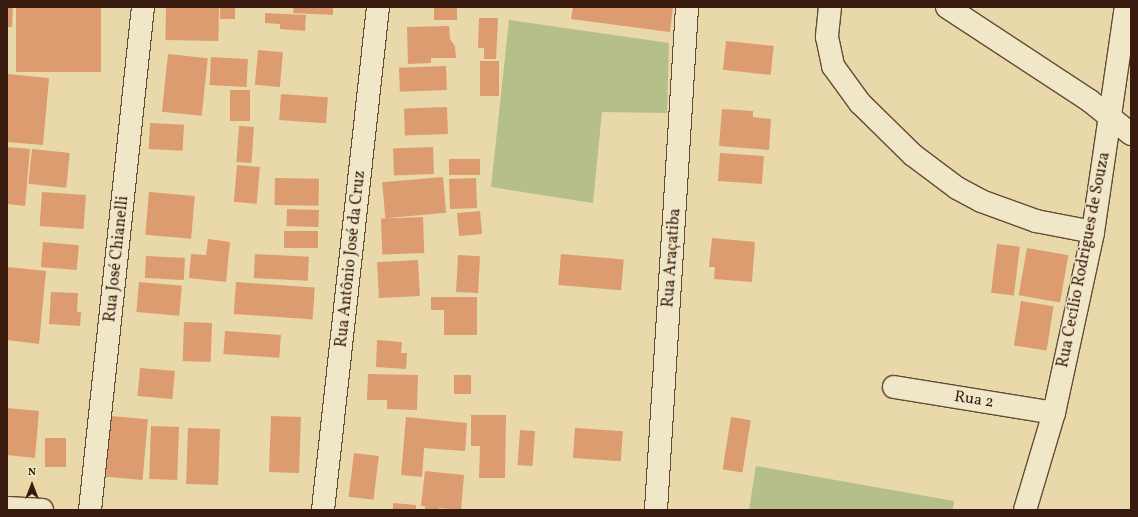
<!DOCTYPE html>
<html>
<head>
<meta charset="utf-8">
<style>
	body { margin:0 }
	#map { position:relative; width:1138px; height:517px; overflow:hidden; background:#e8d8aa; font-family:Vollkorn,serif }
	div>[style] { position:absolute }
	.green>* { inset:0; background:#b4bf8a }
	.building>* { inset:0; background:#dd9b70; transform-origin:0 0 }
	.roads { filter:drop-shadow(1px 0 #654a35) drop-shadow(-1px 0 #654a35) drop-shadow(0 1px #654a35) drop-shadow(0 -1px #654a35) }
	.street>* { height:22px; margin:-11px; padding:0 11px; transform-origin:11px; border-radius:11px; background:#f0e6c8 }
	span { translate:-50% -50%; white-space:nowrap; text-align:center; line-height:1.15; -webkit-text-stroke:3px #f0e6c8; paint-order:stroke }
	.street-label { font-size:16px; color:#391a0e }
	.frame { position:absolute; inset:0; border:8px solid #391a0e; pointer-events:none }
	.north { position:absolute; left:12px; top:465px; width:40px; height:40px; -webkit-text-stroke:3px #f0e6c8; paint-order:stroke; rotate:0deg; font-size:11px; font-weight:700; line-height:16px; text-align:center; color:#391a0e }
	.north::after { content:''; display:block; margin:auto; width:14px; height:18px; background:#391a0e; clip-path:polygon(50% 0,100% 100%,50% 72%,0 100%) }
</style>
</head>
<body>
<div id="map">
	<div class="green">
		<div style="clip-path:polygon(509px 20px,669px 43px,667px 113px,602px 112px,593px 203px,491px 187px)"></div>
		<div style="clip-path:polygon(756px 466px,954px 501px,953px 510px,749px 510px)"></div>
	</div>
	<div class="building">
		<div style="clip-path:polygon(7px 7px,13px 7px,12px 27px,7px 27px)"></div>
		<div style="left:16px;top:7px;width:85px;height:65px"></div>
		<div style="left:166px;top:7px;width:53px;height:33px;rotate:1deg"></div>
		<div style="left:220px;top:7px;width:15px;height:12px"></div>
		<div style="clip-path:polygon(294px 7px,333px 7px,333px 15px,293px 13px)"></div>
		<div style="left:434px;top:7px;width:23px;height:13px"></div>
		<div style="clip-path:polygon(573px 7px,673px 7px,670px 32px,571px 19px)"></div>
		<div style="clip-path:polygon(265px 13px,306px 15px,305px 31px,280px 29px,280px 24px,265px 23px)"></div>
		<div style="clip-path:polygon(479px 18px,498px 18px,496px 59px,484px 59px,484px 48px,478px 48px)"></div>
		<div style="clip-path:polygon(449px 26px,450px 39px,455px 46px,456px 58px,431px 58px,431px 63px,408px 64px,407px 27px)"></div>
		<div style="left:726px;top:41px;width:48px;height:29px;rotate:6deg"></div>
		<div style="left:258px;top:50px;width:25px;height:35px;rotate:5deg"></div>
		<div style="left:168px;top:54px;width:40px;height:58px;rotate:6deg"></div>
		<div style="left:211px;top:57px;width:37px;height:28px;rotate:3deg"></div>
		<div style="left:480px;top:61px;width:19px;height:35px"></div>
		<div style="left:446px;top:66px;width:24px;height:47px;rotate:88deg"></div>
		<div style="clip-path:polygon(7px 74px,49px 78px,43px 145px,7px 142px)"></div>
		<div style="left:230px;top:90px;width:20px;height:31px"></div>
		<div style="left:281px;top:94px;width:47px;height:26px;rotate:4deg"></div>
		<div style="left:447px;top:107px;width:27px;height:43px;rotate:88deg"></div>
		<div style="clip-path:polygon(722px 109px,753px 111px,753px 117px,771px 119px,769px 150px,719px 146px)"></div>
		<div style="left:150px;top:123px;width:34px;height:26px;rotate:3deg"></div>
		<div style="left:239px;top:126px;width:15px;height:36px;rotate:4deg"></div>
		<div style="clip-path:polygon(7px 147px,30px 149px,25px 206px,7px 204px)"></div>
		<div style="left:433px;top:147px;width:27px;height:40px;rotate:88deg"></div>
		<div style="left:32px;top:149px;width:38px;height:35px;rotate:6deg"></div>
		<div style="left:720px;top:153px;width:44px;height:28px;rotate:4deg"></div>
		<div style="left:449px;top:159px;width:31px;height:16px"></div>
		<div style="left:237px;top:165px;width:23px;height:37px;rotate:5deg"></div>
		<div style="left:443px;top:177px;width:36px;height:61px;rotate:85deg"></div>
		<div style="left:275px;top:178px;width:44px;height:27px;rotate:1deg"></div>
		<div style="left:476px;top:178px;width:30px;height:27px;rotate:88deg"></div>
		<div style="left:42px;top:192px;width:44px;height:34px;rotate:4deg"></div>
		<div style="left:149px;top:192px;width:46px;height:43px;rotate:5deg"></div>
		<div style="left:287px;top:209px;width:32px;height:17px;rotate:2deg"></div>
		<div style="left:480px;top:211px;width:23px;height:23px;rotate:85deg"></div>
		<div style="left:423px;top:217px;width:36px;height:42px;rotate:88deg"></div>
		<div style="left:284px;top:231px;width:34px;height:17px"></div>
		<div style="clip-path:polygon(712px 238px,755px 242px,752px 282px,714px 279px,715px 267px,709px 267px)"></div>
		<div style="clip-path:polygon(208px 239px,230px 242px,226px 282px,189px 278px,191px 254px,206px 255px)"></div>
		<div style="left:43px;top:242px;width:36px;height:25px;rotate:5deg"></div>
		<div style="left:997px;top:244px;width:23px;height:49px;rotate:7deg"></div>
		<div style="left:1027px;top:248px;width:42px;height:48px;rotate:10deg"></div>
		<div style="left:255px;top:254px;width:54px;height:24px;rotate:3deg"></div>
		<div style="left:561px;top:254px;width:63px;height:31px;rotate:5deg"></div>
		<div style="left:458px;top:255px;width:22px;height:37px;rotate:3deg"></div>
		<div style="left:146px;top:256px;width:39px;height:22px;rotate:3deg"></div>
		<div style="left:418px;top:260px;width:36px;height:41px;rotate:87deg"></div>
		<div style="clip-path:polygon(7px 267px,46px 271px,39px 344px,7px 340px)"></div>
		<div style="left:139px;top:282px;width:43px;height:30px;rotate:5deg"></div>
		<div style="left:236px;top:282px;width:79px;height:32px;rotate:4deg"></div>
		<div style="clip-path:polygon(51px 292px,78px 293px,77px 312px,81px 312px,80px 326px,49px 324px)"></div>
		<div style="clip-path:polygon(431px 297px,477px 297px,477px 335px,444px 335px,444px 310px,431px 310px)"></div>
		<div style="left:1021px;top:301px;width:33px;height:45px;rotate:9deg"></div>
		<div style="left:184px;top:322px;width:28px;height:39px;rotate:2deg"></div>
		<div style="left:225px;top:331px;width:56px;height:23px;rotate:4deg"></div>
		<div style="clip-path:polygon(377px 340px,402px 342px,401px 353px,407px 353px,406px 369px,376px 367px)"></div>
		<div style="left:140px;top:368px;width:35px;height:28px;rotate:5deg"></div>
		<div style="clip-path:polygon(368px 374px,418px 375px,417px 410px,387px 409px,387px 400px,367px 400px)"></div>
		<div style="left:454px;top:375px;width:17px;height:19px"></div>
		<div style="clip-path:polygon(7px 408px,39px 411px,35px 458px,7px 455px)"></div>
		<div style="clip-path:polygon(471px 415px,506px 415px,505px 478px,479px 478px,480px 446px,471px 446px)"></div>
		<div style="left:111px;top:416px;width:37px;height:61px;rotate:5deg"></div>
		<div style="left:271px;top:416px;width:30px;height:56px;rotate:2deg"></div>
		<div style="clip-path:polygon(406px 417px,467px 423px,465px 451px,424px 448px,422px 477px,401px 475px)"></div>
		<div style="left:731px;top:417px;width:20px;height:53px;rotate:9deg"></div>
		<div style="left:151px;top:426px;width:28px;height:53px;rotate:2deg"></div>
		<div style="left:188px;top:428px;width:32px;height:56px;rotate:2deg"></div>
		<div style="left:575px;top:428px;width:48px;height:30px;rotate:4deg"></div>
		<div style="left:520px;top:430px;width:15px;height:35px;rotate:4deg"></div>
		<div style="left:45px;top:438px;width:21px;height:29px"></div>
		<div style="left:354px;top:453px;width:25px;height:44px;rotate:7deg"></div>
		<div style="clip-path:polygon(425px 471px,464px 475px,461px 510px,439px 508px,439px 510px,425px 510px,425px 506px,421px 506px)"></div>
		<div style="clip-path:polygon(393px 503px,416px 505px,416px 510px,393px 510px)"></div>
	</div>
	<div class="roads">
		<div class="street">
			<div style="left:830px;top:7px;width:30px;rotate:96deg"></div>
			<div style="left:827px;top:37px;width:30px;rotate:78deg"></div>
			<div style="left:833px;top:66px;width:46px;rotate:53.9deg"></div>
			<div style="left:860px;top:103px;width:74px;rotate:44.5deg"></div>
			<div style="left:913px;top:155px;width:55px;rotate:36.9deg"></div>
			<div style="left:957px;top:188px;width:27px;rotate:28deg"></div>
			<div style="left:981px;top:201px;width:59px;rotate:20deg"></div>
			<div style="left:1036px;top:221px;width:58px;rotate:10.9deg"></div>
			<div style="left:947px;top:7px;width:171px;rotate:33.3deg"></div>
			<div style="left:1090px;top:101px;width:53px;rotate:38.8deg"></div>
			<div style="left:894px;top:387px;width:162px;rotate:9.2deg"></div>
			<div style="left:7px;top:508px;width:35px;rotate:3deg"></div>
			<div style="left:90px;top:510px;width:506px;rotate:-83.99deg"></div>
			<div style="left:323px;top:510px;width:506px;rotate:-83.76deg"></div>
			<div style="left:656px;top:510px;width:504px;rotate:-86.47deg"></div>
			<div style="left:1025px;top:510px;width:101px;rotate:-73.4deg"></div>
			<div style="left:1054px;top:413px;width:185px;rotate:-77.8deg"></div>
			<div style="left:1093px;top:232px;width:227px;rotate:-81.7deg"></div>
		</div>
	</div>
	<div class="street-label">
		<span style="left:672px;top:258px;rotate:-86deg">Rua Araçatiba</span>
		<span style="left:117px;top:259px;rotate:-84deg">Rua José Chianelli</span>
		<span style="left:351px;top:259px;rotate:-84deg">Rua Antônio José da Cruz</span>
		<span style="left:1084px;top:260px;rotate:-79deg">Rua Cecílio Rodrigues de Souza</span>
		<span style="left:974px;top:400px;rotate:9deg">Rua 2</span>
	</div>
	<div class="frame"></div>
	<div class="north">N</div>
</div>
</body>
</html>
